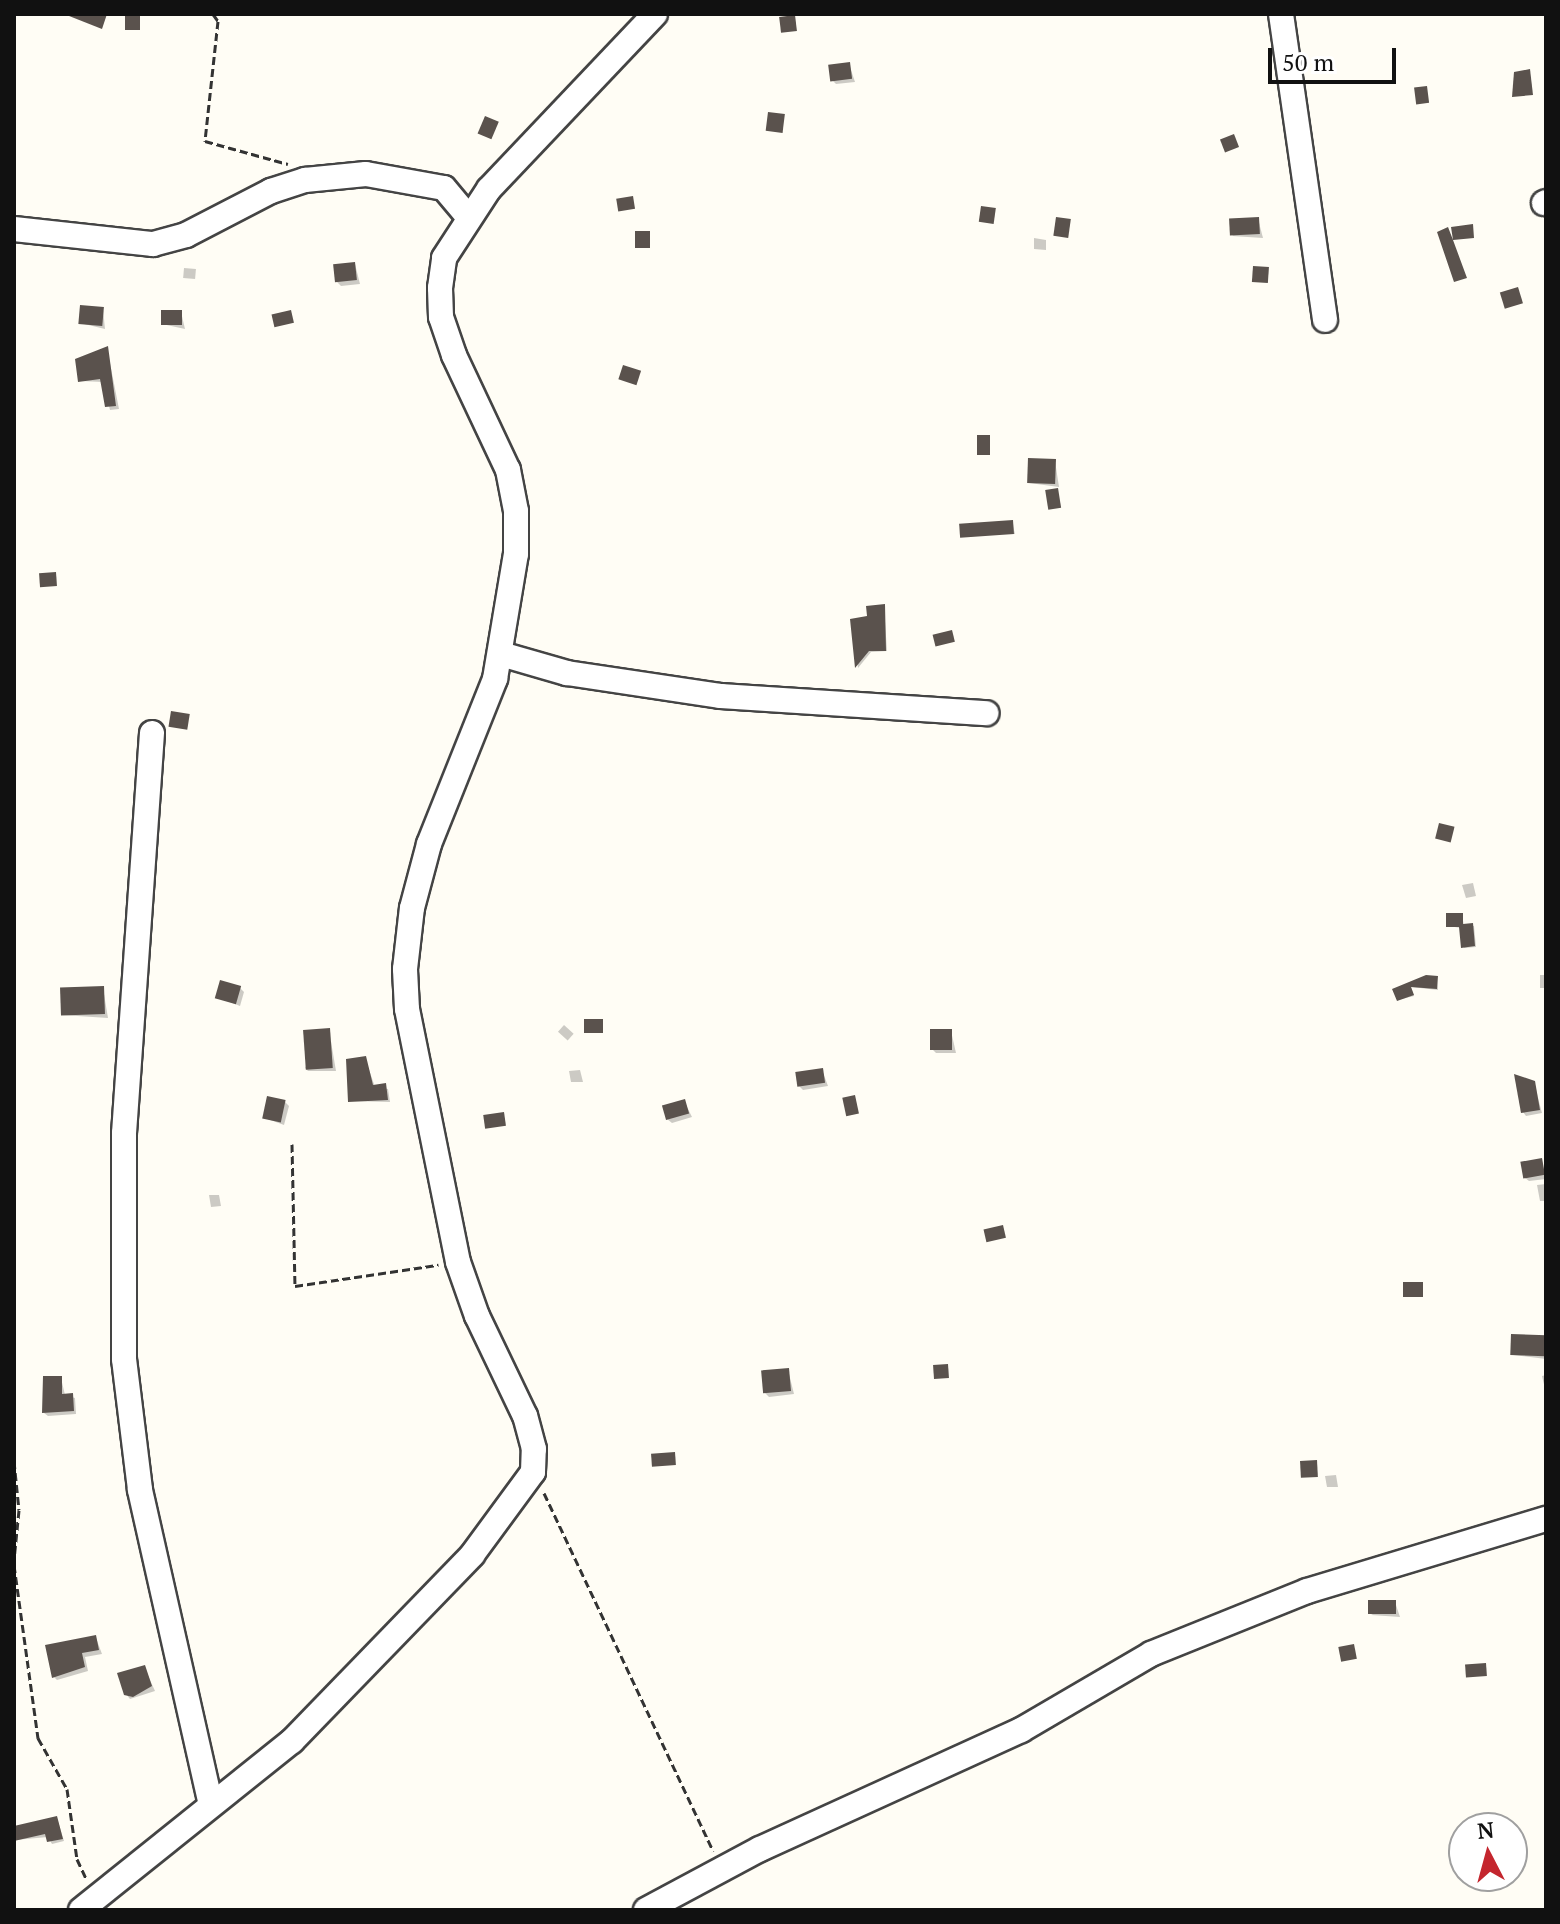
<!DOCTYPE html>
<html>
<head>
<meta charset="utf-8">
<style>
	body { margin:0 }
	#map { position:relative; width:1560px; height:1924px; overflow:hidden; background:#fffdf5; font-family:"PT Serif",serif }
	div>[style] { position:absolute }
	.shadow>* { inset:0; background:#0003; transform-origin:0 0 }
	.building>* { inset:0; background:#5a524d; transform-origin:0 0 }
	.path>* { height:3px; margin-top:-1.5px; transform-origin:0; background:repeating-linear-gradient(90deg,#333 0 8px,transparent 0 12px) }
	.roads { filter:drop-shadow(2px 0 #444) drop-shadow(-2px 0 #444) drop-shadow(0 2px #444) drop-shadow(0 -2px #444) }
	.minor>* { height:24px; margin:-12px; padding:0 12px; transform-origin:12px; border-radius:12px; background:#fff }
	span { translate:-50% -50%; white-space:nowrap; text-align:center; line-height:1.15; -webkit-text-stroke:8px #fff; paint-order:stroke }
	.frame { position:absolute; inset:0; border:16px solid #111; pointer-events:none }
	.north { position:absolute; left:1448px; top:1812px; width:80px; height:80px; box-sizing:border-box; background:#fff; border:2px solid #a0a0a0; border-radius:50%; rotate:354deg; font-size:22px; font-weight:700; line-height:32px; text-align:center; color:#111 }
	.north::after { content:''; display:block; margin:auto; width:28px; height:36px; background:#c4262e; clip-path:polygon(50% 0,100% 100%,50% 72%,0 100%) }
	.scale { position:absolute; left:1268px; top:48px; width:128px; height:36px; box-sizing:border-box; border:4px solid #111; border-top:0; padding-left:10px; font-size:24px; line-height:28px; white-space:nowrap; color:#111; -webkit-text-stroke:6px #fff; paint-order:stroke }
</style>
</head>
<body>
<div id="map">
	<div class="shadow">
		<div style="clip-path:polygon(849px 64px,855px 82px,836px 84px,832px 80px)"></div>
		<div style="clip-path:polygon(1258px 219px,1263px 238px,1232px 236px)"></div>
		<div style="clip-path:polygon(1034px 238px,1046px 240px,1046px 250px,1034px 249px)"></div>
		<div style="clip-path:polygon(355px 264px,360px 284px,341px 286px,337px 282px)"></div>
		<div style="left:184px;top:268px;width:12px;height:10px;rotate:5deg"></div>
		<div style="clip-path:polygon(103px 309px,105px 329px,80px 323px)"></div>
		<div style="clip-path:polygon(181px 312px,185px 329px,162px 324px)"></div>
		<div style="clip-path:polygon(107px 348px,119px 409px,110px 410px,103px 382px,80px 381px)"></div>
		<div style="clip-path:polygon(1055px 461px,1059px 487px,1029px 483px)"></div>
		<div style="clip-path:polygon(1012px 522px,1015px 534px,961px 534px)"></div>
		<div style="clip-path:polygon(884px 606px,887px 651px,871px 652px,858px 668px,852px 620px,869px 617px)"></div>
		<div style="clip-path:polygon(1473px 883px,1476px 896px,1466px 898px,1462px 885px)"></div>
		<div style="clip-path:polygon(1462px 915px,1464px 926px,1474px 926px,1476px 947px,1464px 948px,1461px 928px,1448px 926px)"></div>
		<div style="left:1540px;top:975px;width:6px;height:13px"></div>
		<div style="clip-path:polygon(1437px 978px,1438px 990px,1411px 987px,1414px 996px,1398px 1000px,1394px 990px)"></div>
		<div style="clip-path:polygon(103px 988px,108px 1018px,62px 1015px)"></div>
		<div style="clip-path:polygon(240px 988px,244px 992px,240px 1006px,217px 997px)"></div>
		<div style="left:564px;top:1025px;width:13px;height:9px;rotate:42deg"></div>
		<div style="clip-path:polygon(329px 1030px,336px 1071px,308px 1071px,305px 1068px)"></div>
		<div style="clip-path:polygon(951px 1031px,956px 1053px,936px 1053px,932px 1049px)"></div>
		<div style="clip-path:polygon(365px 1058px,375px 1087px,388px 1089px,390px 1102px,350px 1101px)"></div>
		<div style="clip-path:polygon(580px 1070px,583px 1082px,571px 1082px,569px 1071px)"></div>
		<div style="clip-path:polygon(822px 1070px,828px 1086px,803px 1090px,799px 1086px)"></div>
		<div style="clip-path:polygon(1534px 1083px,1542px 1113px,1526px 1116px,1523px 1112px)"></div>
		<div style="clip-path:polygon(684px 1101px,692px 1117px,672px 1123px,667px 1119px)"></div>
		<div style="clip-path:polygon(285px 1102px,289px 1106px,284px 1125px,265px 1118px)"></div>
		<div style="clip-path:polygon(1542px 1160px,1546px 1179px,1529px 1181px,1524px 1177px)"></div>
		<div style="clip-path:polygon(1546px 1184px,1546px 1201px,1540px 1201px,1537px 1185px)"></div>
		<div style="clip-path:polygon(209px 1195px,219px 1195px,221px 1206px,211px 1207px)"></div>
		<div style="clip-path:polygon(1546px 1337px,1546px 1359px,1513px 1355px)"></div>
		<div style="clip-path:polygon(788px 1370px,794px 1394px,769px 1397px,765px 1393px)"></div>
		<div style="clip-path:polygon(1546px 1375px,1546px 1389px,1545px 1389px,1542px 1376px)"></div>
		<div style="clip-path:polygon(61px 1378px,65px 1395px,75px 1398px,76px 1414px,48px 1416px,44px 1413px)"></div>
		<div style="clip-path:polygon(1336px 1475px,1338px 1487px,1327px 1487px,1325px 1476px)"></div>
		<div style="clip-path:polygon(1395px 1602px,1400px 1617px,1371px 1615px)"></div>
		<div style="clip-path:polygon(96px 1638px,102px 1654px,85px 1657px,88px 1671px,57px 1680px,54px 1677px)"></div>
		<div style="clip-path:polygon(144px 1667px,155px 1691px,130px 1699px,126px 1694px)"></div>
		<div style="clip-path:polygon(57px 1818px,64px 1841px,52px 1844px,48px 1837px,15px 1840px,14px 1828px)"></div>
	</div>
	<div class="building">
		<div style="clip-path:polygon(64px 14px,107px 14px,102px 29px)"></div>
		<div style="left:125px;top:14px;width:15px;height:16px"></div>
		<div style="left:795px;top:15px;width:16px;height:16px;rotate:83deg"></div>
		<div style="left:850px;top:62px;width:17px;height:22px;rotate:83deg"></div>
		<div style="clip-path:polygon(1530px 69px,1533px 95px,1512px 97px,1514px 72px)"></div>
		<div style="left:1427px;top:86px;width:17px;height:13px;rotate:83deg"></div>
		<div style="left:768px;top:112px;width:17px;height:19px;rotate:7deg"></div>
		<div style="left:485px;top:116px;width:15px;height:19px;rotate:23deg"></div>
		<div style="left:1234px;top:134px;width:14px;height:15px;rotate:69deg"></div>
		<div style="left:633px;top:196px;width:13px;height:17px;rotate:81deg"></div>
		<div style="left:981px;top:206px;width:15px;height:16px;rotate:8deg"></div>
		<div style="left:1056px;top:217px;width:15px;height:19px;rotate:8deg"></div>
		<div style="left:1259px;top:217px;width:17px;height:30px;rotate:87deg"></div>
		<div style="clip-path:polygon(1473px 224px,1474px 238px,1453px 240px,1467px 278px,1454px 282px,1437px 232px,1448px 227px,1453px 240px,1451px 227px)"></div>
		<div style="left:635px;top:231px;width:15px;height:17px"></div>
		<div style="left:355px;top:262px;width:18px;height:22px;rotate:84deg"></div>
		<div style="left:1253px;top:266px;width:16px;height:16px;rotate:4deg"></div>
		<div style="left:1518px;top:287px;width:17px;height:19px;rotate:73deg"></div>
		<div style="left:80px;top:305px;width:24px;height:19px;rotate:5deg"></div>
		<div style="left:161px;top:310px;width:21px;height:15px"></div>
		<div style="left:291px;top:310px;width:13px;height:20px;rotate:77deg"></div>
		<div style="clip-path:polygon(108px 346px,116px 406px,105px 407px,100px 379px,78px 382px,75px 359px)"></div>
		<div style="left:623px;top:365px;width:19px;height:15px;rotate:18deg"></div>
		<div style="left:977px;top:435px;width:13px;height:20px"></div>
		<div style="left:1028px;top:458px;width:28px;height:25px;rotate:2deg"></div>
		<div style="left:1058px;top:488px;width:20px;height:13px;rotate:81deg"></div>
		<div style="left:1013px;top:520px;width:14px;height:54px;rotate:86deg"></div>
		<div style="left:56px;top:572px;width:14px;height:17px;rotate:86deg"></div>
		<div style="clip-path:polygon(885px 604px,886px 651px,869px 651px,855px 668px,850px 619px,867px 616px,866px 606px)"></div>
		<div style="left:952px;top:630px;width:12px;height:20px;rotate:76deg"></div>
		<div style="left:171px;top:711px;width:19px;height:16px;rotate:9deg"></div>
		<div style="left:1439px;top:823px;width:16px;height:16px;rotate:14deg"></div>
		<div style="clip-path:polygon(1446px 913px,1463px 913px,1463px 924px,1473px 923px,1475px 946px,1461px 948px,1459px 927px,1446px 927px)"></div>
		<div style="clip-path:polygon(1426px 975px,1438px 976px,1437px 989px,1411px 987px,1414px 995px,1397px 1001px,1392px 989px)"></div>
		<div style="left:220px;top:980px;width:22px;height:19px;rotate:16deg"></div>
		<div style="left:104px;top:986px;width:28px;height:44px;rotate:88deg"></div>
		<div style="left:584px;top:1019px;width:19px;height:14px"></div>
		<div style="left:330px;top:1028px;width:40px;height:27px;rotate:86deg"></div>
		<div style="left:930px;top:1029px;width:22px;height:21px"></div>
		<div style="clip-path:polygon(366px 1056px,373px 1085px,386px 1083px,388px 1100px,348px 1102px,346px 1059px)"></div>
		<div style="left:823px;top:1068px;width:15px;height:28px;rotate:82deg"></div>
		<div style="clip-path:polygon(1514px 1074px,1535px 1081px,1540px 1110px,1521px 1113px)"></div>
		<div style="left:855px;top:1095px;width:19px;height:13px;rotate:78deg"></div>
		<div style="left:267px;top:1096px;width:19px;height:23px;rotate:12deg"></div>
		<div style="left:685px;top:1099px;width:15px;height:24px;rotate:74deg"></div>
		<div style="left:504px;top:1112px;width:14px;height:21px;rotate:82deg"></div>
		<div style="left:1542px;top:1158px;width:17px;height:22px;rotate:80deg"></div>
		<div style="left:1003px;top:1225px;width:13px;height:20px;rotate:77deg"></div>
		<div style="left:1403px;top:1282px;width:20px;height:15px"></div>
		<div style="left:1511px;top:1334px;width:35px;height:21px;rotate:2deg"></div>
		<div style="left:948px;top:1364px;width:14px;height:15px;rotate:86deg"></div>
		<div style="left:789px;top:1368px;width:23px;height:28px;rotate:85deg"></div>
		<div style="clip-path:polygon(43px 1376px,62px 1376px,62px 1394px,73px 1393px,74px 1411px,42px 1413px)"></div>
		<div style="left:675px;top:1452px;width:13px;height:24px;rotate:86deg"></div>
		<div style="left:1317px;top:1460px;width:17px;height:17px;rotate:87deg"></div>
		<div style="left:1396px;top:1600px;width:14px;height:28px;rotate:90deg"></div>
		<div style="clip-path:polygon(96px 1635px,99px 1650px,82px 1653px,85px 1667px,52px 1678px,45px 1645px)"></div>
		<div style="left:1354px;top:1644px;width:15px;height:16px;rotate:79deg"></div>
		<div style="left:1486px;top:1663px;width:13px;height:21px;rotate:86deg"></div>
		<div style="clip-path:polygon(145px 1665px,152px 1686px,133px 1697px,124px 1695px,117px 1673px)"></div>
		<div style="clip-path:polygon(57px 1816px,63px 1839px,47px 1842px,45px 1834px,14px 1841px,14px 1826px)"></div>
	</div>
	<div class="path">
		<div style="left:213px;top:14px;width:9px;rotate:54deg"></div>
		<div style="left:218px;top:21px;width:121px;rotate:96.2deg"></div>
		<div style="left:205px;top:141px;width:86px;rotate:15.5deg"></div>
		<div style="left:292px;top:1144px;width:142px;rotate:88.8deg"></div>
		<div style="left:295px;top:1286px;width:145px;rotate:-8.4deg"></div>
		<div style="left:14px;top:1461px;width:49px;rotate:84.2deg"></div>
		<div style="left:19px;top:1510px;width:50px;rotate:95.7deg"></div>
		<div style="left:544px;top:1493px;width:396px;rotate:64.7deg"></div>
		<div style="left:14px;top:1565px;width:175px;rotate:82.1deg"></div>
		<div style="left:38px;top:1738px;width:59px;rotate:60.4deg"></div>
		<div style="left:67px;top:1789px;width:71px;rotate:81.9deg"></div>
		<div style="left:77px;top:1859px;width:23px;rotate:65deg"></div>
	</div>
	<div class="roads">
		<div class="minor">
			<div style="left:1281px;top:14px;width:309px;rotate:81.8deg"></div>
			<div style="left:1544px;top:203px;width:2px;rotate:-27deg"></div>
			<div style="left:14px;top:229px;width:140px;rotate:6.2deg"></div>
			<div style="left:153px;top:244px;width:34px;rotate:-15deg"></div>
			<div style="left:186px;top:235px;width:96px;rotate:-27.4deg"></div>
			<div style="left:271px;top:191px;width:36px;rotate:-18deg"></div>
			<div style="left:305px;top:180px;width:61px;rotate:-5.6deg"></div>
			<div style="left:366px;top:174px;width:79px;rotate:10.2deg"></div>
			<div style="left:444px;top:188px;width:38px;rotate:50deg"></div>
			<div style="left:501px;top:654px;width:69px;rotate:16.1deg"></div>
			<div style="left:567px;top:673px;width:156px;rotate:8.5deg"></div>
			<div style="left:721px;top:696px;width:266px;rotate:3.7deg"></div>
			<div style="left:152px;top:733px;width:401px;rotate:94deg"></div>
			<div style="left:124px;top:1133px;width:226px;rotate:90deg"></div>
			<div style="left:124px;top:1359px;width:132px;rotate:83deg"></div>
			<div style="left:140px;top:1490px;width:322px;rotate:77.3deg"></div>
			<div style="left:81px;top:1910px;width:270px;rotate:-38.7deg"></div>
			<div style="left:292px;top:1741px;width:259px;rotate:-45.9deg"></div>
			<div style="left:472px;top:1555px;width:103px;rotate:-53.7deg"></div>
			<div style="left:533px;top:1472px;width:23px;rotate:-88deg"></div>
			<div style="left:534px;top:1449px;width:34px;rotate:-105deg"></div>
			<div style="left:525px;top:1416px;width:111px;rotate:-115.6deg"></div>
			<div style="left:477px;top:1316px;width:57px;rotate:-109.4deg"></div>
			<div style="left:458px;top:1262px;width:258px;rotate:-101.4deg"></div>
			<div style="left:407px;top:1009px;width:40px;rotate:-92.9deg"></div>
			<div style="left:405px;top:969px;width:61px;rotate:-83.5deg"></div>
			<div style="left:412px;top:908px;width:66px;rotate:-75.1deg"></div>
			<div style="left:429px;top:844px;width:178px;rotate:-68.2deg"></div>
			<div style="left:495px;top:679px;width:127px;rotate:-80.5deg"></div>
			<div style="left:516px;top:554px;width:43px;rotate:-90deg"></div>
			<div style="left:516px;top:511px;width:42px;rotate:-101deg"></div>
			<div style="left:508px;top:470px;width:127px;rotate:-115.2deg"></div>
			<div style="left:454px;top:355px;width:40px;rotate:-108.9deg"></div>
			<div style="left:441px;top:317px;width:29px;rotate:-92deg"></div>
			<div style="left:440px;top:288px;width:30px;rotate:-82deg"></div>
			<div style="left:444px;top:258px;width:82px;rotate:-56.9deg"></div>
			<div style="left:489px;top:189px;width:241px;rotate:-46.5deg"></div>
			<div style="left:646px;top:1910px;width:129px;rotate:-28.2deg"></div>
			<div style="left:760px;top:1849px;width:287px;rotate:-24.5deg"></div>
			<div style="left:1021px;top:1730px;width:151px;rotate:-30.3deg"></div>
			<div style="left:1151px;top:1654px;width:168px;rotate:-22deg"></div>
			<div style="left:1307px;top:1591px;width:250px;rotate:-16.8deg"></div>
		</div>
	</div>
	<div class="frame"></div>
	<div class="north">N</div>
	<div class="scale">50 m</div>
</div>
</body>
</html>
